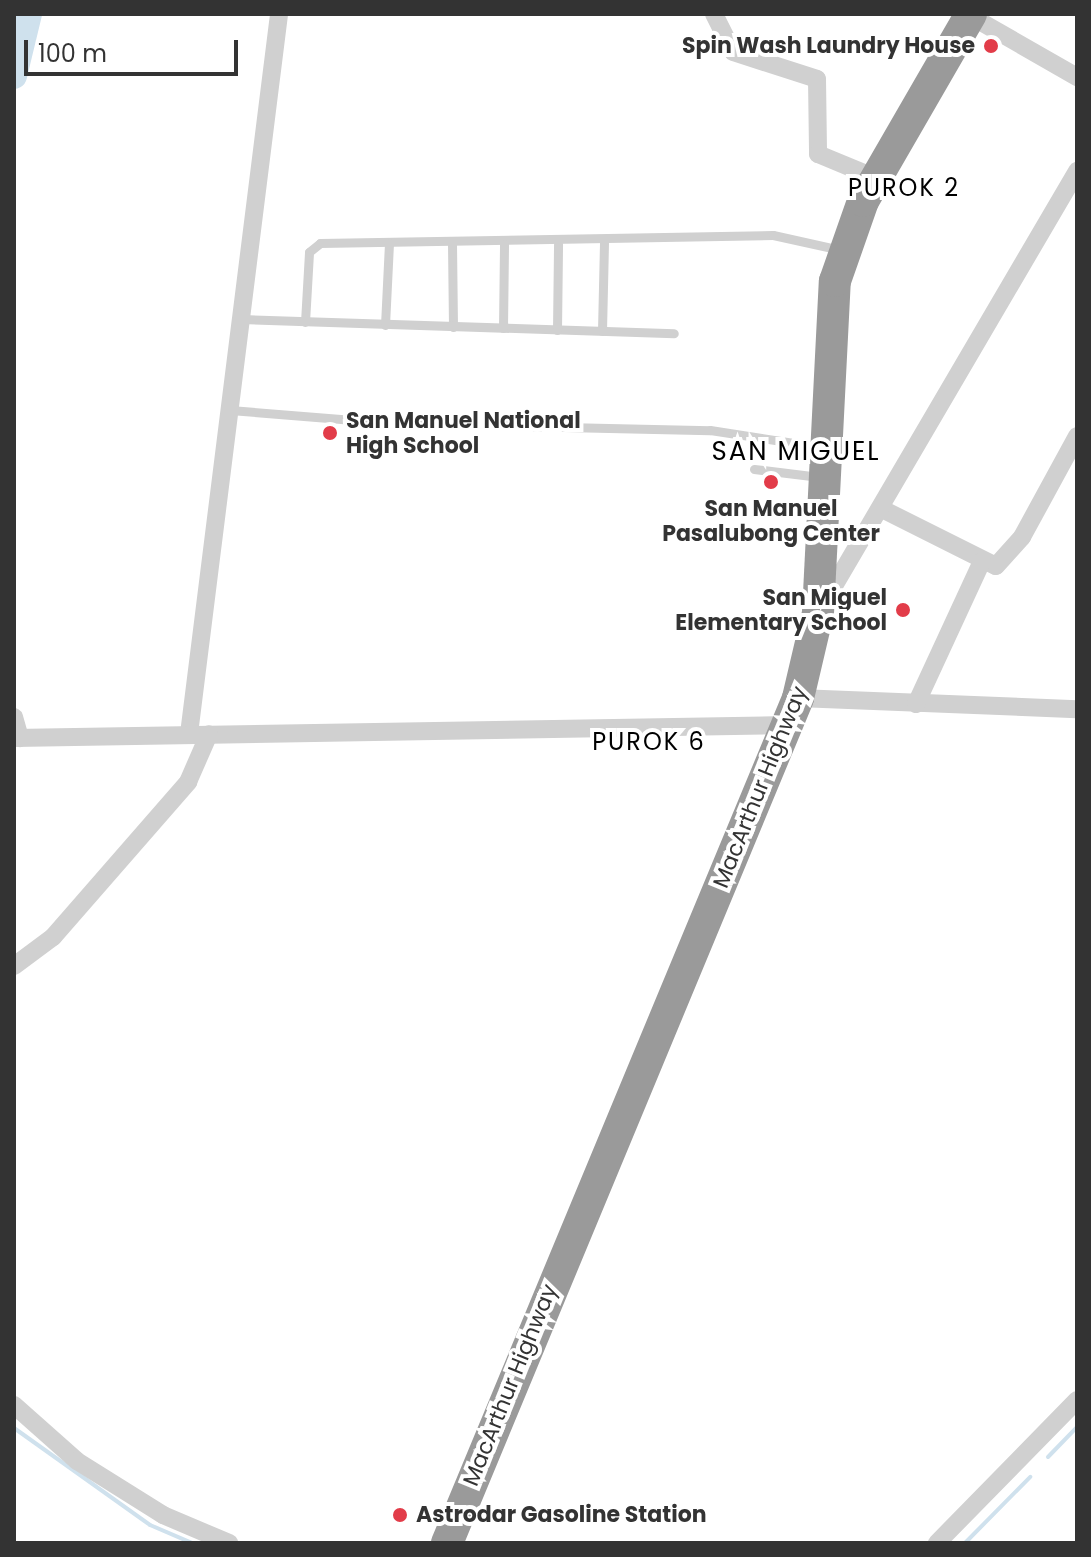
<!DOCTYPE html>
<html>
<head>
<meta charset="utf-8">
<style>
	body { margin:0 }
	#map { position:relative; width:1091px; height:1557px; overflow:hidden; background:#fff; font-family:Poppins,sans-serif }
	div>[style] { position:absolute }
	.stream>* { height:4px; margin:-2px; padding:0 2px; transform-origin:2px; border-radius:2px; background:#cfe1ed }
	.river>* { height:26px; margin:-13px; padding:0 13px; transform-origin:13px; border-radius:13px; background:#cfe1ed }
	.lane>* { height:9px; margin:-4.5px; padding:0 4.5px; transform-origin:4.5px; border-radius:4.5px; background:#d0d0d0 }
	.street>* { height:18px; margin:-9px; padding:0 9px; transform-origin:9px; border-radius:9px; background:#d0d0d0 }
	.highway>* { height:32px; margin:-16px; padding:0 16px; transform-origin:16px; border-radius:16px; background:#9a9a9a }
	.dots>* { width:22px; height:22px; translate:-50% -50%; box-sizing:border-box; border:4px solid #fff; border-radius:50% }
	span { translate:-50% -50%; white-space:nowrap; text-align:center; line-height:1.15; -webkit-text-stroke:8px #fff; paint-order:stroke }
	.poi-label { font-size:22px; color:#333; font-weight:700 }
	.right { translate:-100% -50%; text-align:right }
	.left { translate:0 -50%; text-align:left }
	.street-label { font-size:22px; color:#333 }
	.neighbourhood-label { font-size:24px; color:#000; letter-spacing:2px }
	.quarter-label { font-size:26px; color:#000; letter-spacing:2px }
	.frame { position:absolute; inset:0; border:16px solid #333; pointer-events:none }
	.scale { position:absolute; left:24px; top:40px; width:214px; height:36px; box-sizing:border-box; border:4px solid #333; border-top:0; padding-left:10px; font-size:24px; line-height:28px; white-space:nowrap; color:#333; -webkit-text-stroke:6px #fff; paint-order:stroke }
</style>
</head>
<body>
<div id="map">
	<div class="stream">
		<div style="left:14px;top:1428px;width:167px;rotate:35.5deg"></div>
		<div style="left:150px;top:1525px;width:46px;rotate:23.2deg"></div>
		<div style="left:1048px;top:1457px;width:42px;rotate:-46deg"></div>
		<div style="left:965px;top:1543px;width:93px;rotate:-45.4deg"></div>
	</div>
	<div class="river">
		<div style="left:14px;top:76px;width:64px;rotate:-76.4deg"></div>
	</div>
	<div class="lane">
		<div style="left:452px;top:244px;width:83px;rotate:89.3deg"></div>
		<div style="left:242px;top:319px;width:432px;rotate:1.9deg"></div>
		<div style="left:305px;top:322px;width:70px;rotate:-86.7deg"></div>
		<div style="left:309px;top:252px;width:14px;rotate:-39deg"></div>
		<div style="left:320px;top:243px;width:453px;rotate:-1deg"></div>
		<div style="left:773px;top:235px;width:70px;rotate:12.4deg"></div>
		<div style="left:385px;top:325px;width:82px;rotate:-87.2deg"></div>
		<div style="left:503px;top:328px;width:84px;rotate:-89.3deg"></div>
		<div style="left:557px;top:330px;width:86px;rotate:-89.3deg"></div>
		<div style="left:602px;top:331px;width:88px;rotate:-88.7deg"></div>
		<div style="left:230px;top:410px;width:161px;rotate:4.6deg"></div>
		<div style="left:390px;top:423px;width:320px;rotate:1.3deg"></div>
		<div style="left:710px;top:430px;width:111px;rotate:8.8deg"></div>
		<div style="left:754px;top:469px;width:66px;rotate:6.9deg"></div>
	</div>
	<div class="street">
		<div style="left:714px;top:14px;width:42px;rotate:63.4deg"></div>
		<div style="left:733px;top:52px;width:88px;rotate:17.8deg"></div>
		<div style="left:817px;top:79px;width:75px;rotate:89.2deg"></div>
		<div style="left:818px;top:154px;width:63px;rotate:22.5deg"></div>
		<div style="left:967px;top:14px;width:127px;rotate:29.8deg"></div>
		<div style="left:882px;top:509px;width:127px;rotate:26.6deg"></div>
		<div style="left:996px;top:566px;width:39px;rotate:-48deg"></div>
		<div style="left:1022px;top:537px;width:115px;rotate:-61.4deg"></div>
		<div style="left:824px;top:603px;width:501px;rotate:-59.64deg"></div>
		<div style="left:798px;top:698px;width:279px;rotate:2.3deg"></div>
		<div style="left:916px;top:704px;width:157px;rotate:-65.2deg"></div>
		<div style="left:14px;top:717px;width:22px;rotate:74deg"></div>
		<div style="left:189px;top:734px;width:726px;rotate:-82.87deg"></div>
		<div style="left:14px;top:738px;width:774px;rotate:-0.96deg"></div>
		<div style="left:14px;top:966px;width:49px;rotate:-36.6deg"></div>
		<div style="left:53px;top:937px;width:206px;rotate:-48.9deg"></div>
		<div style="left:188px;top:782px;width:52px;rotate:-66.4deg"></div>
		<div style="left:14px;top:1405px;width:84px;rotate:41.6deg"></div>
		<div style="left:77px;top:1461px;width:102px;rotate:32.1deg"></div>
		<div style="left:163px;top:1515px;width:72px;rotate:23deg"></div>
		<div style="left:937px;top:1543px;width:200px;rotate:-45.6deg"></div>
	</div>
	<div class="highway">
		<div style="left:447px;top:1543px;width:915px;rotate:-67.44deg"></div>
		<div style="left:798px;top:698px;width:87px;rotate:-76.8deg"></div>
		<div style="left:818px;top:613px;width:332px;rotate:-87.1deg"></div>
		<div style="left:835px;top:281px;width:85px;rotate:-70.7deg"></div>
		<div style="left:863px;top:201px;width:216px;rotate:-60deg"></div>
	</div>
	<div class="dots">
		<div style="left:991px;top:46px;background:#e23c49"></div>
		<div style="left:330px;top:433px;background:#e23c49"></div>
		<div style="left:771px;top:482px;background:#e23c49"></div>
		<div style="left:903px;top:610px;background:#e23c49"></div>
		<div style="left:400px;top:1515px;background:#e23c49"></div>
	</div>
	<div class="poi-label">
		<span class="right" style="left:975px;top:46px">Spin Wash Laundry House</span>
		<span class="left" style="left:346px;top:433px">San Manuel National<br>High School</span>
		<span style="left:771px;top:521px">San Manuel<br>Pasalubong Center</span>
		<span class="right" style="left:887px;top:610px">San Miguel<br>Elementary School</span>
		<span class="left" style="left:416px;top:1515px">Astrodar Gasoline Station</span>
	</div>
	<div class="street-label">
		<span style="left:760px;top:787px;rotate:-68deg">MacArthur Highway</span>
		<span style="left:510px;top:1385px;rotate:-68deg">MacArthur Highway</span>
	</div>
	<div class="neighbourhood-label">
		<span style="left:904px;top:188px">PUROK 2</span>
		<span style="left:649px;top:742px">PUROK 6</span>
	</div>
	<div class="quarter-label">
		<span style="left:796px;top:452px">SAN MIGUEL</span>
	</div>
	<div class="frame"></div>
	<div class="scale">100 m</div>
</div>
</body>
</html>
